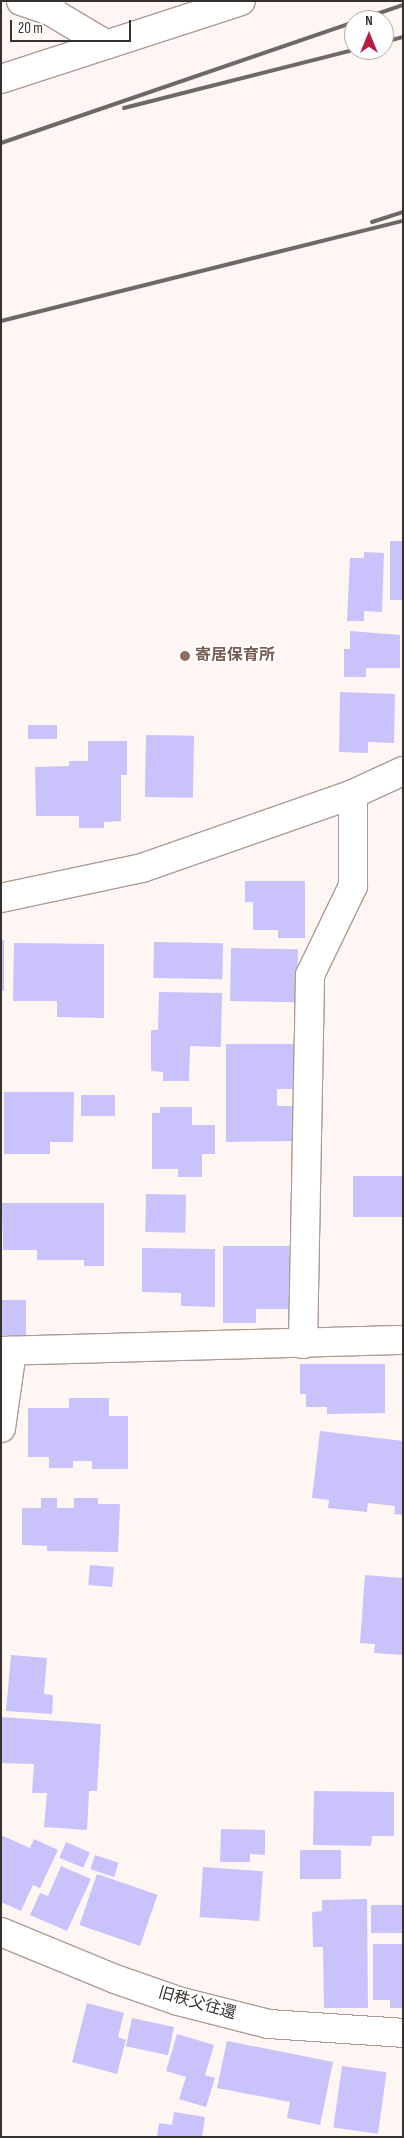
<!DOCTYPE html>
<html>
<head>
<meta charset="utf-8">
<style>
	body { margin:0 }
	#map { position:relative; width:404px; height:2138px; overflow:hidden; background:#fef6f3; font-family:"Sofia Sans Condensed","Noto Sans JP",sans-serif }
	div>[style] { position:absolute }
	.building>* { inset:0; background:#cac2fa; transform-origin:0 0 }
	.roads { filter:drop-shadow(1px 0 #ad9c93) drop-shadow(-1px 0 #ad9c93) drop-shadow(0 1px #ad9c93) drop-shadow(0 -1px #ad9c93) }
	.minor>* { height:28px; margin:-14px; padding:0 14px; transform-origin:14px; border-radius:14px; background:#fff }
	.tertiary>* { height:28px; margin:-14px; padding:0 14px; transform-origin:14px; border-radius:14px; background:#fff }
	.rail>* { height:4px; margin:-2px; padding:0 2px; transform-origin:2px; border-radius:2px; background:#6f6965 }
	.dots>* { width:14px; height:14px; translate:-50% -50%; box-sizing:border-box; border:2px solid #fff; border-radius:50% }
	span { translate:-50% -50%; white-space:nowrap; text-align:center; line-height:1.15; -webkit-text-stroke:4px #fff; paint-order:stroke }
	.education-label { font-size:16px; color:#785e54; font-weight:700 }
	.left { translate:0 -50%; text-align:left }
	.street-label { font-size:16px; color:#37312d }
	.frame { position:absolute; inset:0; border:2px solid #37312d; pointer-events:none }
	.north { position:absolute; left:344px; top:10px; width:50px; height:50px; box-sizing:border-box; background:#fff; border:1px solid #afadab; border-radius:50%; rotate:0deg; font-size:14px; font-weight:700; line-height:20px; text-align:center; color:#37312d }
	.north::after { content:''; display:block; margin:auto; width:18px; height:22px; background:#b21f3f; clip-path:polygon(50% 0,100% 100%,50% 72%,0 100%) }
	.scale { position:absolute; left:10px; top:20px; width:121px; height:22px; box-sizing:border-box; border:2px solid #37312d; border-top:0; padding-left:6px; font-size:15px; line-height:18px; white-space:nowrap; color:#37312d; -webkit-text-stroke:4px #fff; paint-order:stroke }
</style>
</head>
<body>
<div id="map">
	<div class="building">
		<div style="left:390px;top:541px;width:13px;height:59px"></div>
		<div style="clip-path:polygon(364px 552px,384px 553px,382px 612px,364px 611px,364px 621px,347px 621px,350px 558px,364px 558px)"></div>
		<div style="clip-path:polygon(350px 631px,400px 635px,400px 668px,366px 668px,366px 677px,344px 677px,344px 649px,350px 649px)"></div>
		<div style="clip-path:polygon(340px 692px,395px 694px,394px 743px,368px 742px,368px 753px,339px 752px)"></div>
		<div style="left:28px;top:725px;width:29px;height:14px"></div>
		<div style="left:146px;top:735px;width:48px;height:62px;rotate:1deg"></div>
		<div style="clip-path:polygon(88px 741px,127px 741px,127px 775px,121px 775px,121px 821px,104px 822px,104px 828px,79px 828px,79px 816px,36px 816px,35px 767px,69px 766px,69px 761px,88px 761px)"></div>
		<div style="clip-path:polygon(245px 881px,305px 881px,305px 938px,278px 938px,278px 930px,253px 930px,253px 902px,245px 902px)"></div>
		<div style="left:1px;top:940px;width:3px;height:51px"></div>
		<div style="left:154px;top:942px;width:69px;height:36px;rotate:1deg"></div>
		<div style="clip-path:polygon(14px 943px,104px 944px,104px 1018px,57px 1017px,57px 1001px,13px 1001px)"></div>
		<div style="left:231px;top:948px;width:67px;height:53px;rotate:1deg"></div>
		<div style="clip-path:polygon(159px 992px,222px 993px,221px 1047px,190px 1046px,189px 1081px,163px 1081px,163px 1072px,151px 1071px,151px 1030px,158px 1030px)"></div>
		<div style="clip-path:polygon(226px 1044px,295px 1044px,295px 1089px,277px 1089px,277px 1106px,298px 1106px,298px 1141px,226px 1142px)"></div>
		<div style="clip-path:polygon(4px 1092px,74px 1092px,73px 1142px,50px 1142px,50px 1154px,4px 1154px)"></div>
		<div style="left:81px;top:1095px;width:34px;height:21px"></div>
		<div style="clip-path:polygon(160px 1107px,192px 1107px,192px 1125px,215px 1125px,215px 1154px,202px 1154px,202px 1177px,178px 1177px,178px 1169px,152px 1169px,152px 1113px,160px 1113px)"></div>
		<div style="left:353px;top:1176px;width:50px;height:41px"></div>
		<div style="left:146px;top:1194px;width:40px;height:38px;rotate:1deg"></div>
		<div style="clip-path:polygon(2px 1203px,104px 1203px,104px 1266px,84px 1266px,84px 1260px,37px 1260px,37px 1250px,3px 1250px)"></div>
		<div style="clip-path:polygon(223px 1246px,289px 1246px,289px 1309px,256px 1309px,256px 1323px,223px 1323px)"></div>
		<div style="clip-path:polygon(142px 1248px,215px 1249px,215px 1307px,181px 1306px,181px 1293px,142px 1292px)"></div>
		<div style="left:1px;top:1300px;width:25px;height:35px"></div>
		<div style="clip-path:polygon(300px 1364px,385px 1364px,385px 1413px,327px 1414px,327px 1407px,306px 1407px,306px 1394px,300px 1394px)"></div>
		<div style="clip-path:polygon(69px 1398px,109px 1398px,109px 1416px,128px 1416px,128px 1469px,92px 1469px,92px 1461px,73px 1461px,73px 1468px,49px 1468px,49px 1457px,28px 1457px,28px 1408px,69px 1408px)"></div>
		<div style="clip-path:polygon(320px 1431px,403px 1441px,403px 1515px,394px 1514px,395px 1506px,368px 1503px,367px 1512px,328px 1508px,329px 1500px,312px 1498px)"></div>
		<div style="clip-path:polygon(41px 1498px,57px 1498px,57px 1508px,74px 1508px,74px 1498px,98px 1498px,98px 1504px,120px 1504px,118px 1552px,47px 1551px,47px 1546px,22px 1545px,22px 1508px,41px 1508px)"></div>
		<div style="left:90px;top:1565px;width:24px;height:20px;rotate:5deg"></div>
		<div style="clip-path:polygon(365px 1575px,403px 1578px,403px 1655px,374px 1653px,375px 1644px,360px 1643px)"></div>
		<div style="clip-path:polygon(11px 1655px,47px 1658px,44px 1694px,53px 1695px,52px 1714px,6px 1711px)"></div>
		<div style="clip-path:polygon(1px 1717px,101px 1724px,97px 1791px,89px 1791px,87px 1830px,44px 1827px,47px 1793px,32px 1793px,34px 1764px,1px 1763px)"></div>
		<div style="clip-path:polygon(314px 1791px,394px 1792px,394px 1836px,372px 1836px,371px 1846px,313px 1845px)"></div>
		<div style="clip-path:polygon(221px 1829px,265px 1830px,265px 1855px,250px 1854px,250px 1862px,220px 1862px)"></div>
		<div style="clip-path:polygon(1px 1835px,30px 1848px,34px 1839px,58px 1850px,40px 1888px,33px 1885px,21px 1911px,1px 1902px)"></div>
		<div style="left:66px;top:1842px;width:26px;height:17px;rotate:23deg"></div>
		<div style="left:300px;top:1850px;width:41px;height:29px"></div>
		<div style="left:95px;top:1855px;width:25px;height:15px;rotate:18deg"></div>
		<div style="clip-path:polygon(61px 1866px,91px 1879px,67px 1931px,30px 1915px,40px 1893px,48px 1896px)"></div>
		<div style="left:203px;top:1867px;width:60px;height:50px;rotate:4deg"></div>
		<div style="left:97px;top:1874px;width:64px;height:54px;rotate:19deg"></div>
		<div style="clip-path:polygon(367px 1899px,368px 2008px,324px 2008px,323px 1947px,313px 1947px,312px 1912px,322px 1911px,322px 1900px)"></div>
		<div style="left:371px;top:1905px;width:31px;height:28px"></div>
		<div style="clip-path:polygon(373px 1944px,403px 1944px,403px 2008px,390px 2008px,390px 2000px,373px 2000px)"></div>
		<div style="clip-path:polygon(87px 2003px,124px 2013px,118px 2037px,126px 2040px,117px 2074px,72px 2062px)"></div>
		<div style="left:132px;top:2018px;width:43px;height:29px;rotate:12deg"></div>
		<div style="clip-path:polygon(177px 2034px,214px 2045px,205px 2075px,215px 2078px,206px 2107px,179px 2099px,186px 2077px,166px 2071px)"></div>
		<div style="clip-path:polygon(227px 2041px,333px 2062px,320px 2125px,287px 2118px,290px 2102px,217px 2088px)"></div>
		<div style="left:342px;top:2066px;width:45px;height:62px;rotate:8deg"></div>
		<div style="clip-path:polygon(174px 2112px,205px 2117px,202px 2137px,157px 2137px,159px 2123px,172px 2125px)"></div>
	</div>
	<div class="roads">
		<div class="minor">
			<div style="left:21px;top:1px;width:31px;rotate:19deg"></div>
			<div style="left:51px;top:1px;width:10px;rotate:96deg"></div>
			<div style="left:50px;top:11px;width:66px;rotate:30.8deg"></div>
			<div style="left:1px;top:79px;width:252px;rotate:-18deg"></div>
			<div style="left:1px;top:898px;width:144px;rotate:-12deg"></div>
			<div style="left:142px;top:868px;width:224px;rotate:-19.3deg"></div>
			<div style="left:353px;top:794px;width:55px;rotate:-24.7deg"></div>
			<div style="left:303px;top:1344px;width:369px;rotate:-88.9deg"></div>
			<div style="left:310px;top:975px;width:99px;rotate:-64.2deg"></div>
			<div style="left:353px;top:886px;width:92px;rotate:-90deg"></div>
			<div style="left:1px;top:1351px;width:402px;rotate:-1.6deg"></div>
			<div style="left:1px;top:1428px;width:78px;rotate:-81.9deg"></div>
		</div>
		<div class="tertiary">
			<div style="left:1px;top:1932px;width:123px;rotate:22.4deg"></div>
			<div style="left:115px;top:1979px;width:67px;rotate:19.2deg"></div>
			<div style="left:178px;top:2001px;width:94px;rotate:14.2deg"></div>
			<div style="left:269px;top:2024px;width:134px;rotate:3.8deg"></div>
		</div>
	</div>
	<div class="rail">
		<div style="left:359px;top:20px;width:46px;rotate:-18.8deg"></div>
		<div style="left:384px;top:42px;width:20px;rotate:-15deg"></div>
		<div style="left:124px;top:108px;width:237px;rotate:-14.2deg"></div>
		<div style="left:1px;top:143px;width:373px;rotate:-18.9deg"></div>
		<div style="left:372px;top:222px;width:33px;rotate:-18deg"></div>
		<div style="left:1px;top:321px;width:414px;rotate:-14deg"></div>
	</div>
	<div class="dots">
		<div style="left:185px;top:656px;background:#8d6e63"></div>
	</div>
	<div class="education-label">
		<span class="left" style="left:195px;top:656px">寄居保育所</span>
	</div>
	<div class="street-label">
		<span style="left:197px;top:2004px;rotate:16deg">旧秩父往還</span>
	</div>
	<div class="frame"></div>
	<div class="north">N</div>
	<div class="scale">20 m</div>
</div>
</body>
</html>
